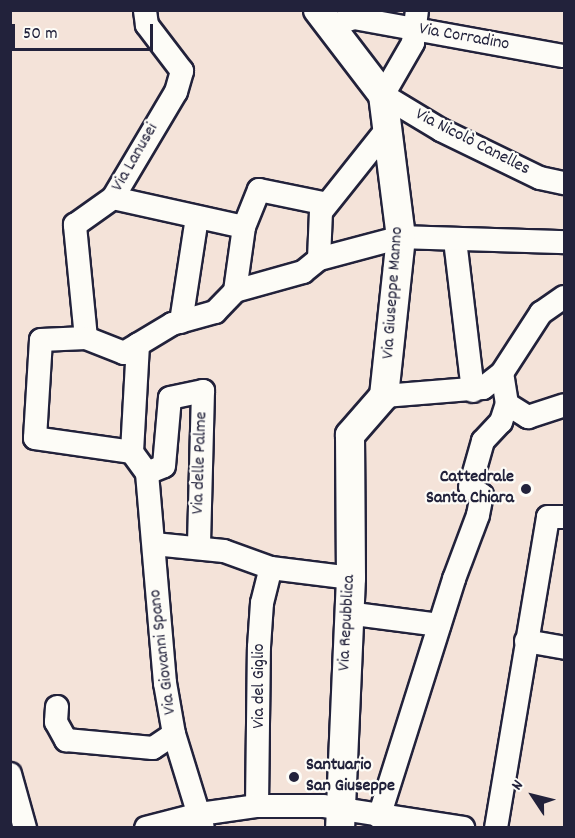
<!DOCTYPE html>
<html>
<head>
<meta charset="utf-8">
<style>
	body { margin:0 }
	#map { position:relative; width:575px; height:838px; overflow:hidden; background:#f4e3d9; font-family:Dekko,sans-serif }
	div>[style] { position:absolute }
	.roads { filter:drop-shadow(2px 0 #22223b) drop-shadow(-2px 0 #22223b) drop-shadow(0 2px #22223b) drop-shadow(0 -2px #22223b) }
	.minor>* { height:22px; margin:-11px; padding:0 11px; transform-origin:11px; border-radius:11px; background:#fdfcf7 }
	.major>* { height:28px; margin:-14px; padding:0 14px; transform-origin:14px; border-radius:14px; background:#fdfcf7 }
	.dots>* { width:16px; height:16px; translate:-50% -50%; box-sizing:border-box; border:3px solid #fdfcf7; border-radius:50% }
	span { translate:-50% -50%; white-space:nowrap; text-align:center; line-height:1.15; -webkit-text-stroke:4.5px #fdfcf7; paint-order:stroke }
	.street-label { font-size:18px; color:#22223b }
	.poi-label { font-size:18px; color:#22223b; font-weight:700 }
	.right { translate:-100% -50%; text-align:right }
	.left { translate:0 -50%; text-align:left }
	.frame { position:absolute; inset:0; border:12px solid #22223b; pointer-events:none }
	.north { position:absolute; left:503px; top:766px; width:60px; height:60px; -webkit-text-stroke:4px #fdfcf7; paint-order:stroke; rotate:305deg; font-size:16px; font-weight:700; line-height:24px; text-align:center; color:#22223b }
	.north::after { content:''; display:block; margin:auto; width:21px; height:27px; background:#22223b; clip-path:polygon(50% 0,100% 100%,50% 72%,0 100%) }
	.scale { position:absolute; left:12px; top:24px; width:141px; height:27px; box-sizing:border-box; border:3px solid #22223b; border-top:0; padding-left:8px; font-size:18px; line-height:21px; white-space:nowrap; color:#22223b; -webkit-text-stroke:4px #fdfcf7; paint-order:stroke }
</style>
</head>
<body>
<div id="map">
	<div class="roads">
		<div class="minor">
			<div style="left:417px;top:10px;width:33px;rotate:97deg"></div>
			<div style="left:413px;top:43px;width:60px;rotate:120deg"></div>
			<div style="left:383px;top:95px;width:68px;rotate:31.1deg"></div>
			<div style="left:441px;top:130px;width:110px;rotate:25.9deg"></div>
			<div style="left:540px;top:178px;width:25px;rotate:12deg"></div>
			<div style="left:329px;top:27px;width:27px;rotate:-20deg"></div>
			<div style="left:354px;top:18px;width:213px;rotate:10.3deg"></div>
			<div style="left:113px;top:198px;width:134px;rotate:12.5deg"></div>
			<div style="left:455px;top:240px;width:152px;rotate:83.2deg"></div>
			<div style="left:319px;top:259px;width:47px;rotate:-87.6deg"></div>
			<div style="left:321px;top:212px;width:106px;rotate:-51.5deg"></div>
			<div style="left:235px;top:291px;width:71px;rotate:-15.6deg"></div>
			<div style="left:303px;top:272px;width:21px;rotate:-39deg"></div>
			<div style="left:319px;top:259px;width:85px;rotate:-15deg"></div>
			<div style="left:401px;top:237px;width:163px;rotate:1.8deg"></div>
			<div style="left:235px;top:291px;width:65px;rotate:-82deg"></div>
			<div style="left:244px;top:227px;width:40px;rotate:-68deg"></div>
			<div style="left:259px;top:190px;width:69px;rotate:11.6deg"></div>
			<div style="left:181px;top:322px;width:106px;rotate:-81.3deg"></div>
			<div style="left:86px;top:338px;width:114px;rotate:-95.6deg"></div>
			<div style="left:75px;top:225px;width:47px;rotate:-35.4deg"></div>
			<div style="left:113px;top:198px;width:123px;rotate:-59.3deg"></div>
			<div style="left:176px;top:92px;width:22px;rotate:-74deg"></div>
			<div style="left:182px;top:71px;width:58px;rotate:-127.3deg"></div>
			<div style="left:147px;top:25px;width:15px;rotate:-98deg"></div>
			<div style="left:384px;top:396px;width:99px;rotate:-4.6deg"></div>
			<div style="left:483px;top:388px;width:24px;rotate:-38deg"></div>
			<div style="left:502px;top:373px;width:72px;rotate:-57deg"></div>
			<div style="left:541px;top:313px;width:28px;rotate:-35deg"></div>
			<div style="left:507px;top:404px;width:25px;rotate:32deg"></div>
			<div style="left:528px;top:417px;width:38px;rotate:-18deg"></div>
			<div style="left:132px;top:452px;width:108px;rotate:-86.8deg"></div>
			<div style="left:147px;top:473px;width:26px;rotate:-126deg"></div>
			<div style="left:132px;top:452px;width:98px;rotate:-171.8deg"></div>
			<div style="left:35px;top:438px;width:98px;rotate:-86.5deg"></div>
			<div style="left:41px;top:340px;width:45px;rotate:-2.5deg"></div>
			<div style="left:86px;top:338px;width:41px;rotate:21.5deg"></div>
			<div style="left:124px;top:353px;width:56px;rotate:-31.1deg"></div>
			<div style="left:172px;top:324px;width:45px;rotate:-15.6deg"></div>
			<div style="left:215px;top:312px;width:29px;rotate:-46deg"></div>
			<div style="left:147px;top:473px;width:211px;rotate:85.1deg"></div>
			<div style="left:165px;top:683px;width:52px;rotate:80deg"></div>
			<div style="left:174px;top:734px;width:98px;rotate:72.9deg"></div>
			<div style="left:147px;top:473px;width:18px;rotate:-22deg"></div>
			<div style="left:164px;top:466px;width:68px;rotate:-85deg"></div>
			<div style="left:170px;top:398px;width:34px;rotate:-12deg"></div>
			<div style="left:203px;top:391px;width:157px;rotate:91.5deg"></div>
			<div style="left:154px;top:544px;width:70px;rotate:5.7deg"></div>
			<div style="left:224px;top:551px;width:50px;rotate:19.9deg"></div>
			<div style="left:271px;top:568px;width:81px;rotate:7.1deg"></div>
			<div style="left:347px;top:613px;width:93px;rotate:7.4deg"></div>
			<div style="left:526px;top:641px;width:39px;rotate:10deg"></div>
			<div style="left:57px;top:707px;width:15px;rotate:94deg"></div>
			<div style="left:56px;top:722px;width:21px;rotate:61deg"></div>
			<div style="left:66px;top:740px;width:87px;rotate:5.3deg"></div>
			<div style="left:153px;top:748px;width:25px;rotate:-34deg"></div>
			<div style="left:10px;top:774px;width:56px;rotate:74.5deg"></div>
			<div style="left:257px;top:806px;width:159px;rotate:-89.3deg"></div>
			<div style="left:259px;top:647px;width:44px;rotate:-86.1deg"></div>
			<div style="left:262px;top:603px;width:36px;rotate:-76deg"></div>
			<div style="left:379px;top:817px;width:250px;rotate:-72.5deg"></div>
			<div style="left:454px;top:579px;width:68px;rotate:-69.4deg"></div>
			<div style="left:478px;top:515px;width:20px;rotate:-79deg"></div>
			<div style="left:482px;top:495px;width:14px;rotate:-146deg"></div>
			<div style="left:470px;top:487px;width:48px;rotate:-74.2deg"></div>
			<div style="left:483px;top:441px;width:26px;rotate:-47deg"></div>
			<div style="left:501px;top:422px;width:19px;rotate:-72deg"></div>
			<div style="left:507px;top:404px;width:31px;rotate:-99deg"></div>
			<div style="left:146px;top:828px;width:56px;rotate:-14.5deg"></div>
			<div style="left:200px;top:814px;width:58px;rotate:-8deg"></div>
			<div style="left:257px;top:806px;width:66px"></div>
			<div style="left:323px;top:806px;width:142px;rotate:8.9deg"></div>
			<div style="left:496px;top:828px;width:315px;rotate:-80.5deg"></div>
			<div style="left:548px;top:517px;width:16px"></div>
		</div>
		<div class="major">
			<div style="left:318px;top:10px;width:107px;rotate:52.6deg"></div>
			<div style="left:383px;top:95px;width:143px;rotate:82.8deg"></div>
			<div style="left:401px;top:237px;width:160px;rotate:96.1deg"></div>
			<div style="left:384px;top:396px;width:52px;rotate:131.1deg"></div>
			<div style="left:350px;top:435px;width:143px;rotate:89.6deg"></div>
			<div style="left:351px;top:578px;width:250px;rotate:92.5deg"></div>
		</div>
	</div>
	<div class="dots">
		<div style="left:526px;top:489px;background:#22223b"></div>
		<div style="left:294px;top:777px;background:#22223b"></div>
	</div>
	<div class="street-label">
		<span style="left:464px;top:38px;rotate:10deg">Via Corradino</span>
		<span style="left:472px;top:143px;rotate:27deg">Via Nicolò Canelles</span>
		<span style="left:136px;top:158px;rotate:-60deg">Via Lanusei</span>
		<span style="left:394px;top:293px;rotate:-86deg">Via Giuseppe Manno</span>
		<span style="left:201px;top:463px;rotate:-88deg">Via delle Palme</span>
		<span style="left:348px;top:623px;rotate:-87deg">Via Repubblica</span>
		<span style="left:164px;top:652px;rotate:-97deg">Via Giovanni Spano</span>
		<span style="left:260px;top:686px;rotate:-90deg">Via del Giglio</span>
	</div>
	<div class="poi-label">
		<span class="right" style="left:514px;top:489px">Cattedrale<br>Santa Chiara</span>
		<span class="left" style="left:306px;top:777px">Santuario<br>San Giuseppe</span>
	</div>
	<div class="frame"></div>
	<div class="north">N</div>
	<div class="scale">50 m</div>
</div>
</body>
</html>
